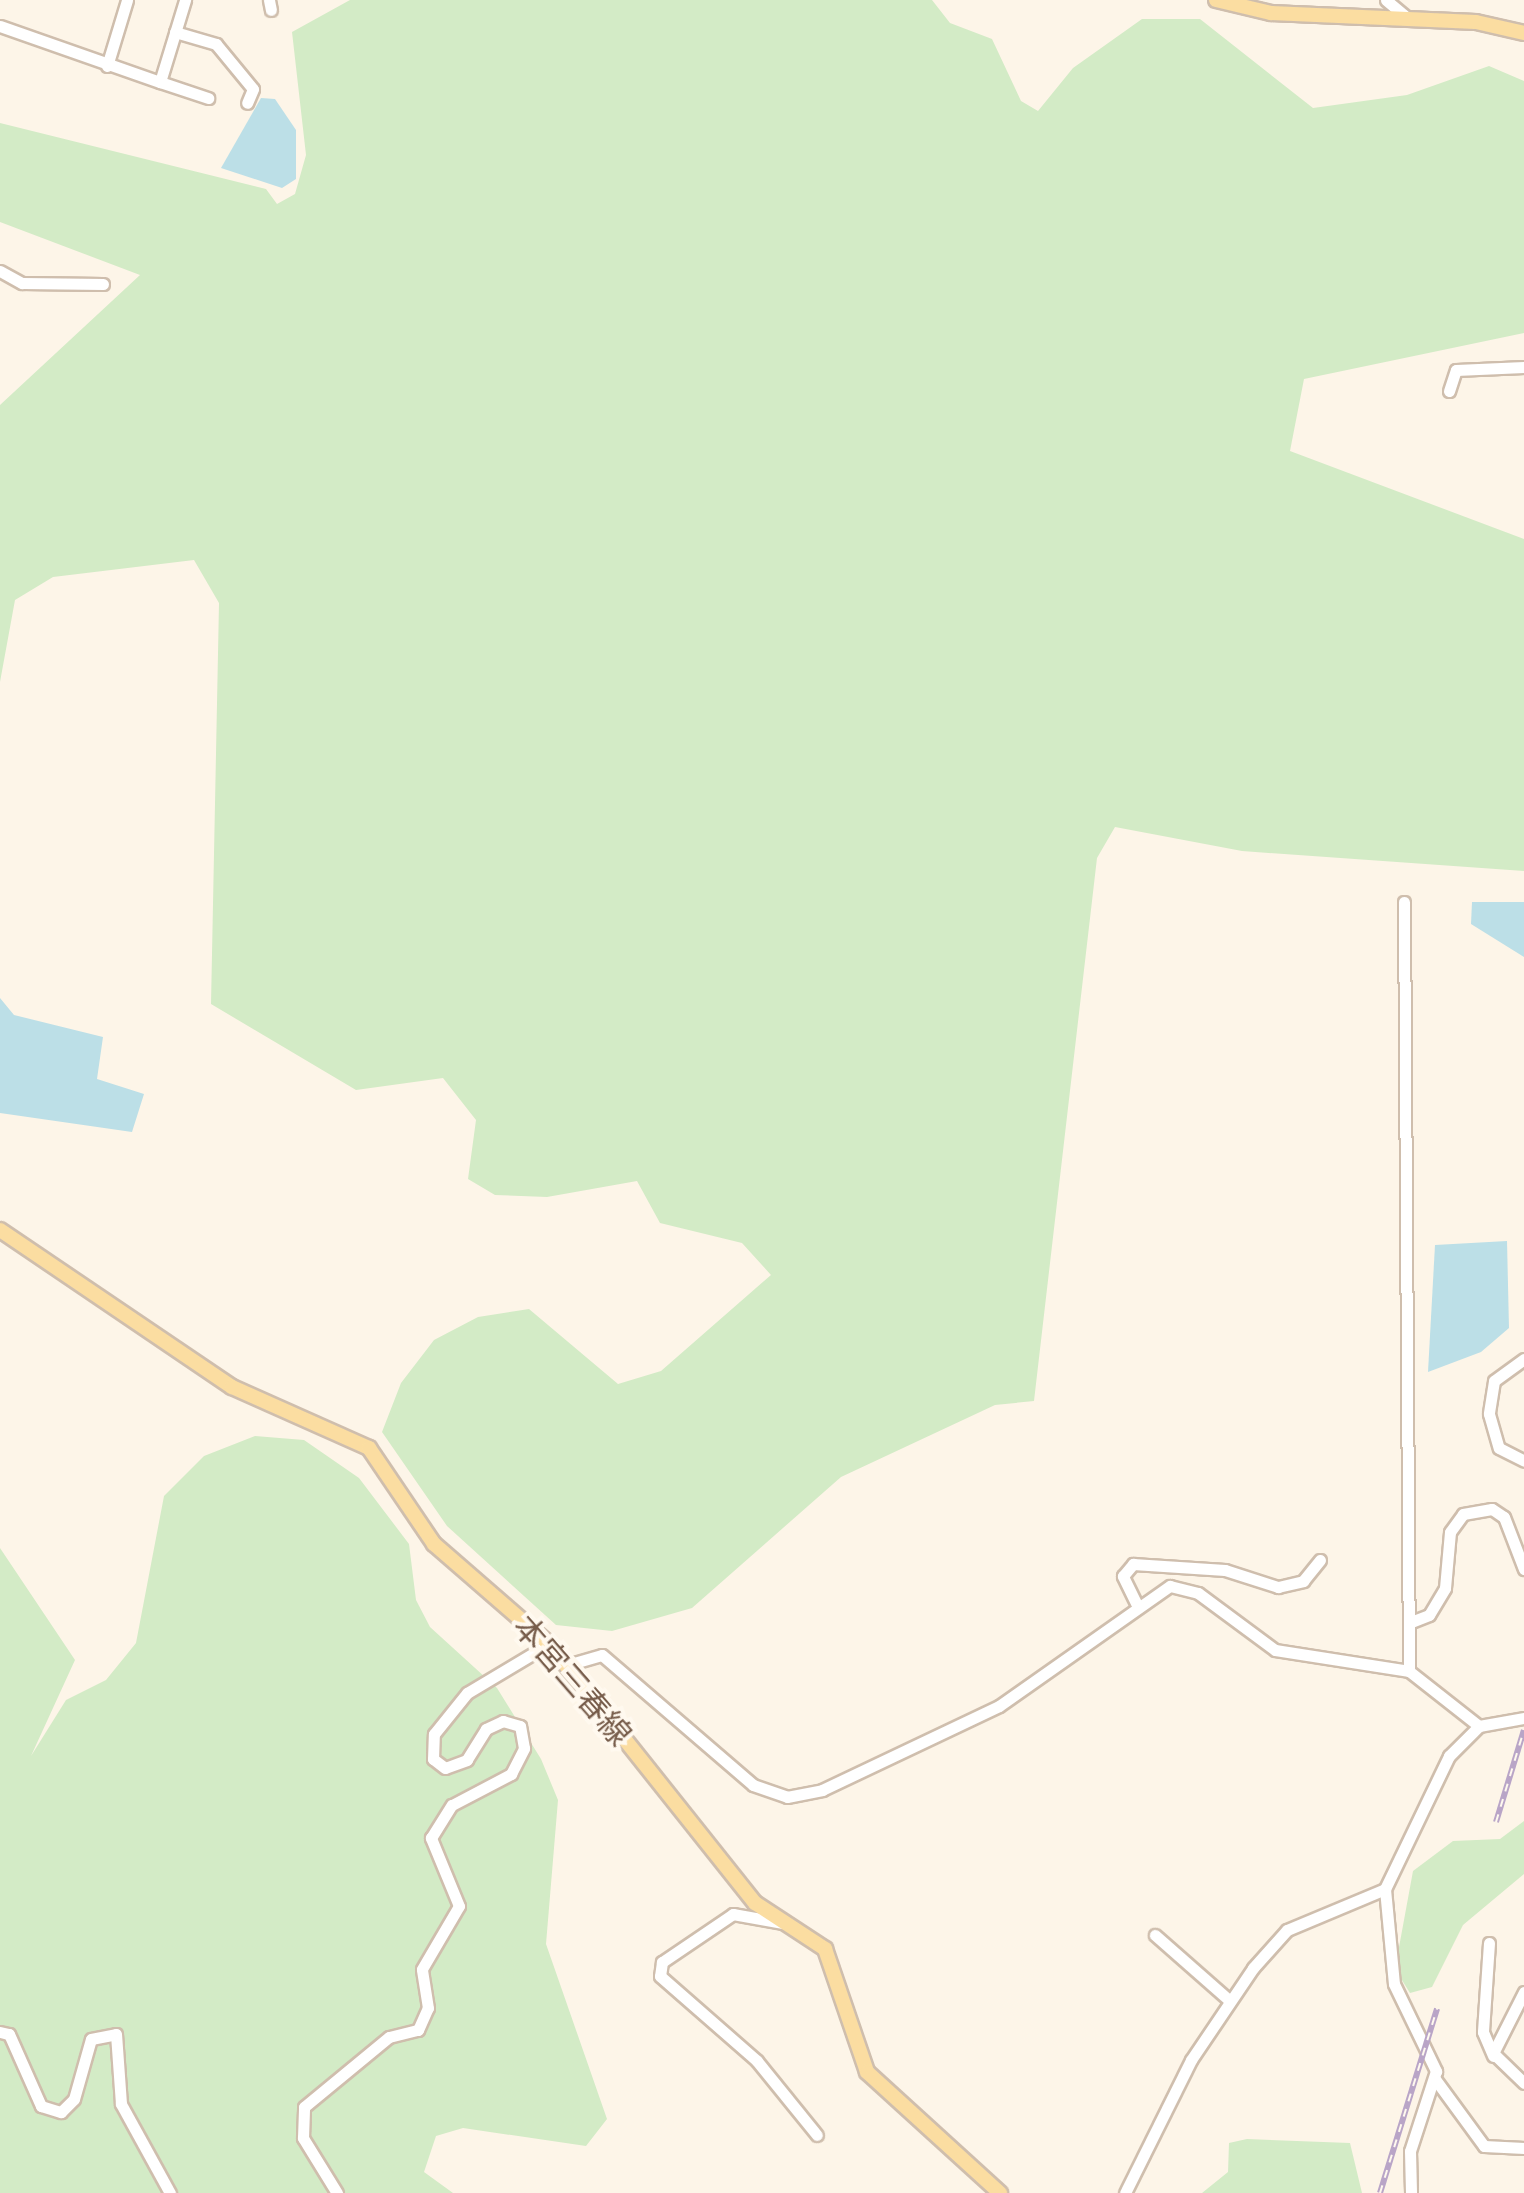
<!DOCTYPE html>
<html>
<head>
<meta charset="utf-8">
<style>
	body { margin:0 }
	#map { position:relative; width:1524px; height:2193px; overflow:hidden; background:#fdf5e8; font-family:Quicksand,"Noto Sans JP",sans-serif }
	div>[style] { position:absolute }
	.green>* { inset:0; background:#d3ebc6 }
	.water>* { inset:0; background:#bcdfe7 }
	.roads { filter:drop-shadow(2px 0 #cfbead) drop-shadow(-2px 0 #cfbead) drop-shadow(0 2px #cfbead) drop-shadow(0 -2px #cfbead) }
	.minor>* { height:11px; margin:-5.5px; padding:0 5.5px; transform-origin:5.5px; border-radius:5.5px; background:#fff }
	.major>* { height:14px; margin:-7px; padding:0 7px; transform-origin:7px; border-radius:7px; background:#fbdda1 }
	.rail>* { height:6px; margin-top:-3px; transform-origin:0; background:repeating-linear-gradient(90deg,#fff9ef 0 8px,#b9a5c7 0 16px); box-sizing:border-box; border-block:2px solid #b9a5c7 }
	span { translate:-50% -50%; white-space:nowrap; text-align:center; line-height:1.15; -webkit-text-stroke:8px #fff9ef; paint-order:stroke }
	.street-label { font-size:32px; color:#775d4b }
</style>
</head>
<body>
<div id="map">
	<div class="green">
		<div style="clip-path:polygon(350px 0,932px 0,950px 23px,992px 39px,1021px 101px,1038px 111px,1073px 68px,1142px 19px,1200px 19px,1313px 108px,1407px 95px,1489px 66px,1524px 81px,1524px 333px,1304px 379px,1290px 451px,1524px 539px,1524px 871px,1242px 851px,1115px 827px,1097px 858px,1034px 1401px,995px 1405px,841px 1477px,692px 1608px,612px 1631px,556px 1625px,447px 1526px,382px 1432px,401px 1383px,434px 1340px,478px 1317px,529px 1309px,618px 1384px,661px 1371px,771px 1275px,742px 1243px,660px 1223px,637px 1181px,547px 1197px,495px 1195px,468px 1179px,476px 1120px,443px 1078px,356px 1090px,211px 1004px,219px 603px,194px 560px,53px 577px,15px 600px,0 682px,0 405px,140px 275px,0 222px,0 123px,266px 189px,277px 204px,295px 194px,306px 155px,292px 32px)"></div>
		<div style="clip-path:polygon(255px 1436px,304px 1440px,359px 1478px,409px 1544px,416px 1600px,430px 1627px,497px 1688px,541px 1759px,558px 1800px,546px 1944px,607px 2119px,586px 2146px,463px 2128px,436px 2136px,424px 2172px,453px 2193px,0 2193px,0 1548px,75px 1660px,31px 1756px,66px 1700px,106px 1680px,136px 1643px,164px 1496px,204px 1456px)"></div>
		<div style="clip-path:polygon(1524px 1821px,1524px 1874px,1463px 1925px,1432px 1987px,1410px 1993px,1395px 1969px,1413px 1871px,1453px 1841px,1500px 1839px)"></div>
		<div style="clip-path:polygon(1247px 2139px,1350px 2143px,1362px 2193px,1202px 2193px,1228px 2172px,1229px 2143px)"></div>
	</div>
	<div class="water">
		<div style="clip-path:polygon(261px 98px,275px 99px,296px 130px,296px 179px,282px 188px,221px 168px)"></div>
		<div style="clip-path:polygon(1472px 902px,1524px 902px,1524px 957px,1471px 924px)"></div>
		<div style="clip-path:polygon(0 998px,14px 1015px,103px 1037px,97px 1079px,144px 1094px,132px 1132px,0 1113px)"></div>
		<div style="clip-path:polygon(1507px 1241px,1509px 1328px,1481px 1352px,1428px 1372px,1435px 1245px)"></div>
	</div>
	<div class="roads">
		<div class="minor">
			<div style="left:269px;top:0;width:10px;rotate:79deg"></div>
			<div style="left:1386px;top:0;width:30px;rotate:40deg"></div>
			<div style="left:0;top:26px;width:170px;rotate:19.3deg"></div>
			<div style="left:160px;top:82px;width:86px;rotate:-73deg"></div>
			<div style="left:175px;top:32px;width:43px;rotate:16.3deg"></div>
			<div style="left:216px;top:44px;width:58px;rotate:50.6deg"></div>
			<div style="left:253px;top:89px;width:15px;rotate:113deg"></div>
			<div style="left:107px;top:66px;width:69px;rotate:-73.1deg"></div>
			<div style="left:160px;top:82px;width:51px;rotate:18.4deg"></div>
			<div style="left:0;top:271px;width:25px;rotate:29deg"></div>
			<div style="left:22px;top:283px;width:81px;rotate:0.7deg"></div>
			<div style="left:1449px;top:391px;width:22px;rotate:-72deg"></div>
			<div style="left:1456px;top:370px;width:68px;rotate:-2.5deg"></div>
			<div style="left:1404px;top:902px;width:769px;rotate:89.63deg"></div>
			<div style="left:1524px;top:1359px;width:37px;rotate:144deg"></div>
			<div style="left:1494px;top:1381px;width:33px;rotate:99deg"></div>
			<div style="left:1489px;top:1414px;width:35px;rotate:74deg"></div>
			<div style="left:1499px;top:1448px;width:28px;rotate:27deg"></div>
			<div style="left:1136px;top:1603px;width:30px;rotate:-116deg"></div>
			<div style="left:1123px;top:1576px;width:16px;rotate:-50deg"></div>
			<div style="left:1133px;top:1564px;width:92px;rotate:3.7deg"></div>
			<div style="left:1225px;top:1570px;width:56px;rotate:17.8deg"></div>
			<div style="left:1278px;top:1587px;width:26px;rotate:-13deg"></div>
			<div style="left:1303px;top:1581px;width:27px;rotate:-51deg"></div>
			<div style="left:1411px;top:1622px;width:19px;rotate:-21deg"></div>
			<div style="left:1429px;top:1615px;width:31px;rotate:-59deg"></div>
			<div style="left:1445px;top:1588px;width:56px;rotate:-84.9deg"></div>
			<div style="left:1450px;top:1532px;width:22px;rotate:-54deg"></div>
			<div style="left:1463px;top:1514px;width:29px;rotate:-10deg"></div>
			<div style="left:1492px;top:1509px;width:14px;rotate:34deg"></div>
			<div style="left:1504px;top:1517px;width:56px;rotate:69deg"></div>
			<div style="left:567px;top:1665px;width:36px;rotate:-16deg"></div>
			<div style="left:602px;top:1655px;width:199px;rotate:40.7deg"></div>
			<div style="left:753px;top:1785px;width:36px;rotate:19deg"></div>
			<div style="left:787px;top:1797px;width:36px;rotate:-11deg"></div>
			<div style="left:822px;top:1790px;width:196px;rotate:-25.4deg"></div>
			<div style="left:999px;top:1706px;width:209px;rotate:-35.1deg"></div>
			<div style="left:1170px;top:1586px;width:29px;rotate:14deg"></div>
			<div style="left:1198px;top:1593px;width:96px;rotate:36.5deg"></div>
			<div style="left:1275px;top:1650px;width:136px;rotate:8.9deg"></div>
			<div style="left:1409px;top:1671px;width:89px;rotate:38.2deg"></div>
			<div style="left:1479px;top:1726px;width:46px;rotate:-10.1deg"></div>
			<div style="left:1385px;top:1889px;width:95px;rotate:84.6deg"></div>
			<div style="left:1394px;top:1984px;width:97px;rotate:64.2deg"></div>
			<div style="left:1436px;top:2071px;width:84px;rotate:108deg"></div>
			<div style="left:1410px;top:2151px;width:42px;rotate:88.6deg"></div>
			<div style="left:783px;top:1923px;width:51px;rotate:-169.8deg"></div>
			<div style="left:733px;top:1914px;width:86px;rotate:145.9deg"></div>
			<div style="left:662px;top:1962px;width:14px;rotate:98deg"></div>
			<div style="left:660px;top:1976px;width:129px;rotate:41.2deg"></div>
			<div style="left:757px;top:2061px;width:95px;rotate:51deg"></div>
			<div style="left:1155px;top:1935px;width:98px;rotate:41.3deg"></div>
			<div style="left:1489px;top:1943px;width:89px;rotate:93.9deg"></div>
			<div style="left:1483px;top:2032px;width:26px;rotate:67deg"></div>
			<div style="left:1524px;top:1992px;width:68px;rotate:116.9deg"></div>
			<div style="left:1493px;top:2053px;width:43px;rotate:44.1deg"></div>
			<div style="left:0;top:2032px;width:9px;rotate:13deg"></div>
			<div style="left:9px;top:2034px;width:79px;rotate:66deg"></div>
			<div style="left:41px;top:2106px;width:21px;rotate:17deg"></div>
			<div style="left:61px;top:2112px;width:18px;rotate:-45deg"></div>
			<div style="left:74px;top:2099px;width:62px;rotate:-74.2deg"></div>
			<div style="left:91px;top:2039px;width:25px;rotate:-11deg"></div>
			<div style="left:116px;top:2034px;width:70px;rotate:85.9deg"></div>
			<div style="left:121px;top:2104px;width:102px;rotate:61.2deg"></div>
			<div style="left:1435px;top:2079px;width:83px;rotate:53.8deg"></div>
			<div style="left:1484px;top:2146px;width:40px;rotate:2.9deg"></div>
			<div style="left:337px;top:2193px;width:65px;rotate:-121.7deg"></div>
			<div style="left:303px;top:2138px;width:31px;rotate:-88deg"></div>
			<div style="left:304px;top:2107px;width:110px;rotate:-39.5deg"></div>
			<div style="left:389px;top:2037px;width:30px;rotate:-14deg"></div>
			<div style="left:418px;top:2030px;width:24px;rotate:-66deg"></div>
			<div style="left:428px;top:2008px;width:39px;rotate:-99deg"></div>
			<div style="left:422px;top:1969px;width:73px;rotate:-59.6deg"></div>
			<div style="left:459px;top:1906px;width:74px;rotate:-112.4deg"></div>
			<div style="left:431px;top:1838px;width:39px;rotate:-58deg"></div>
			<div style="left:452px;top:1805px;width:67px;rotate:-27.7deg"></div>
			<div style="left:511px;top:1774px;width:29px;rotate:-63deg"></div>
			<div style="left:524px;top:1748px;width:22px;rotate:-100deg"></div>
			<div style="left:520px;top:1726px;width:18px;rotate:-164deg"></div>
			<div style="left:503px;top:1721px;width:19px;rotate:155deg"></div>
			<div style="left:486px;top:1729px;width:36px;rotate:122deg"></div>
			<div style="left:467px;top:1760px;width:23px;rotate:160deg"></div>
			<div style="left:445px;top:1768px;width:15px;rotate:-143deg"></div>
			<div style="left:433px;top:1759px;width:25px;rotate:-88deg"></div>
			<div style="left:434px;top:1734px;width:53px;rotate:-51.2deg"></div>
			<div style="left:467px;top:1693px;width:96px;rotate:-30.9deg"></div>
			<div style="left:1125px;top:2193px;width:148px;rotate:-63.6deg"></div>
			<div style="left:1191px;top:2060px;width:111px;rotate:-56deg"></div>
			<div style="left:1253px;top:1968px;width:51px;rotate:-48.2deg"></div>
			<div style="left:1287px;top:1930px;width:106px;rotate:-22.7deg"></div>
			<div style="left:1385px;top:1889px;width:148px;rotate:-64.3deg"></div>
			<div style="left:1449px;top:1756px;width:42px;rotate:-45deg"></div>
		</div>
		<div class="major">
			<div style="left:1216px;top:0;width:57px;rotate:13.3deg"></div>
			<div style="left:1271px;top:13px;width:205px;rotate:2.5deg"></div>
			<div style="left:1476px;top:22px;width:49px;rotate:12.9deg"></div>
			<div style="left:0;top:1230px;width:280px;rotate:34.1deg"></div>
			<div style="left:232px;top:1387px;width:150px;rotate:24deg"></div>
			<div style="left:369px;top:1448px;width:116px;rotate:55.9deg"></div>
			<div style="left:434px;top:1544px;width:152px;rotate:41deg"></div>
			<div style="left:549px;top:1644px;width:331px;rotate:51.5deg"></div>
			<div style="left:755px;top:1903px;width:84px;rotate:33.3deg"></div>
			<div style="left:825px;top:1949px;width:130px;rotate:71.1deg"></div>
			<div style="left:867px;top:2072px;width:180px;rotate:42.3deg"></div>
		</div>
	</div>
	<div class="rail">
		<div style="left:1496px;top:1822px;width:96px;rotate:-73.1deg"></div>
		<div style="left:1380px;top:2193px;width:193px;rotate:-72.8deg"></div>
	</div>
	<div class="street-label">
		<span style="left:573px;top:1680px;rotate:49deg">本宮三春線</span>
	</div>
</div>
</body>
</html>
